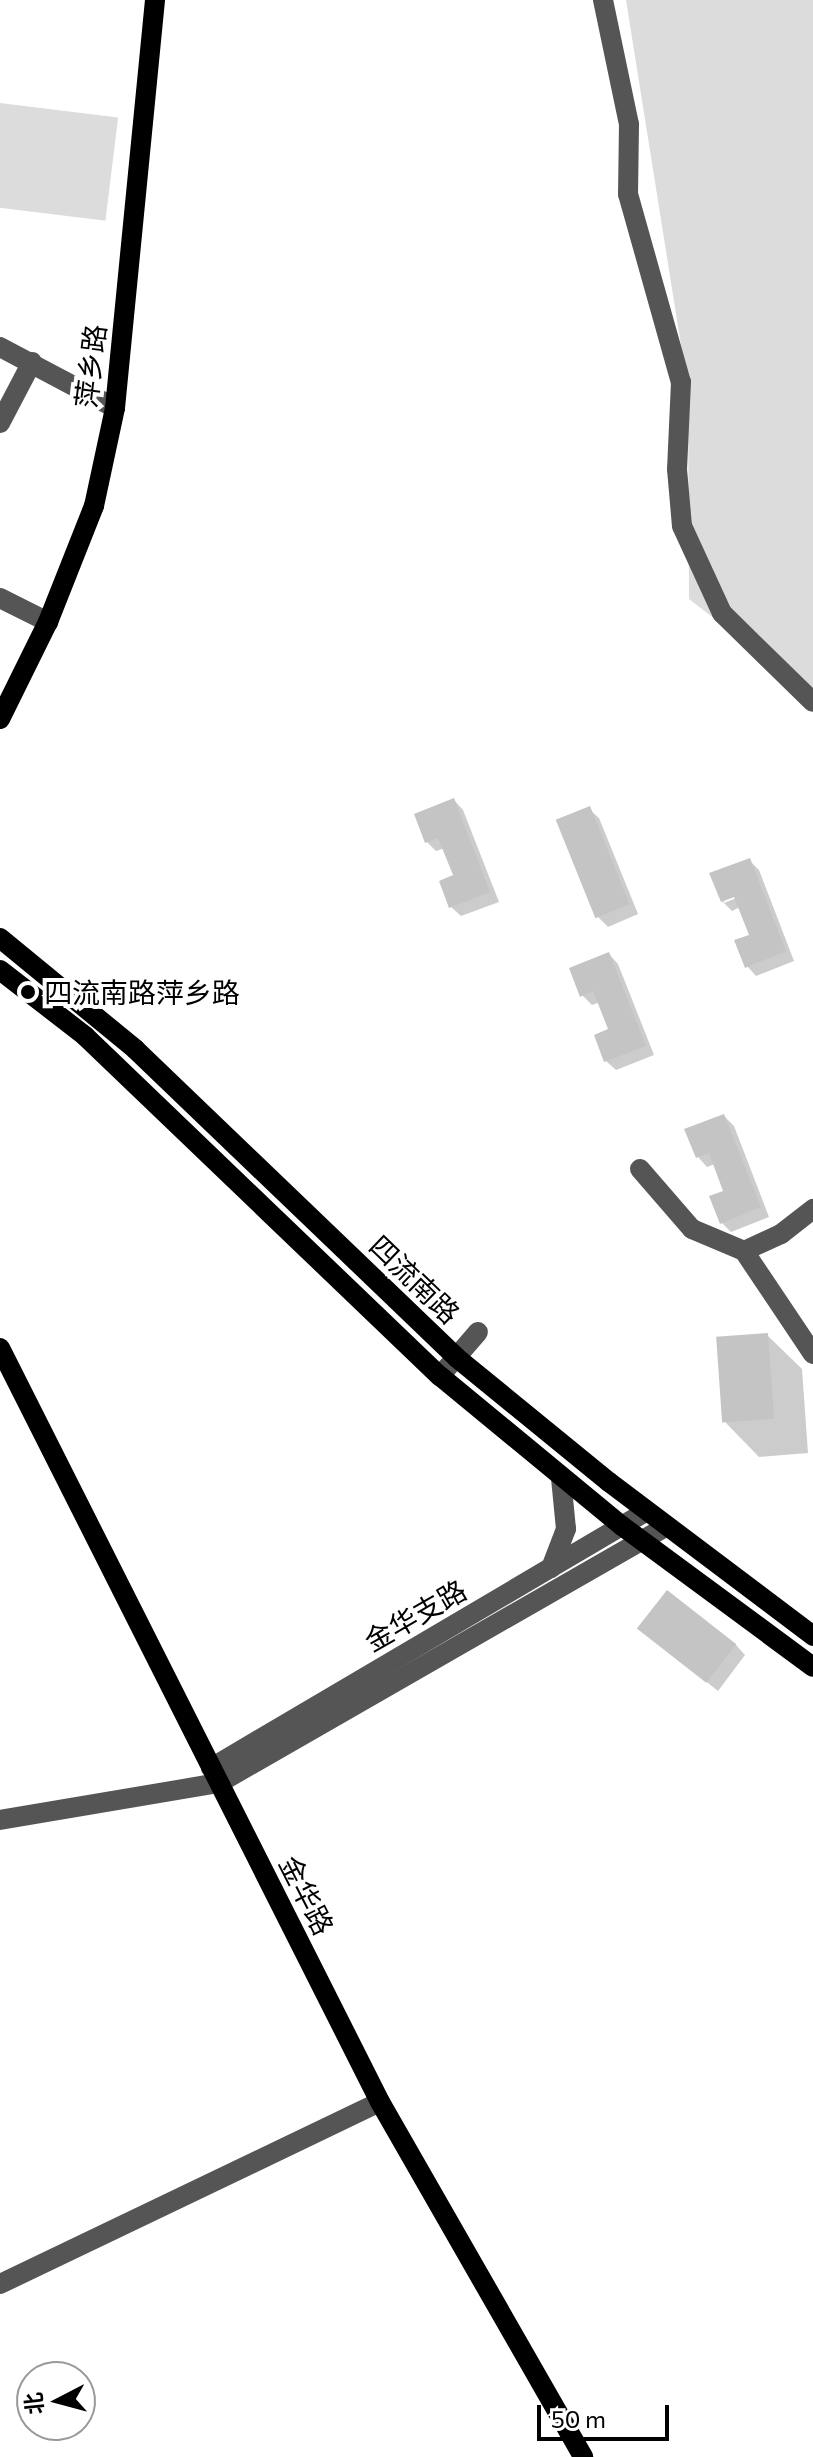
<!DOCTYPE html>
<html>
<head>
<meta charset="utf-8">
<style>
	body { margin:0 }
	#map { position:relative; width:813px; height:2457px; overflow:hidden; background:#fff; font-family:Commissioner,"Noto Sans SC",sans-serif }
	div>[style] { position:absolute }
	.green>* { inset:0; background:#dcdcdc; transform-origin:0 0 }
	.shadow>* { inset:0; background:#0003 }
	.building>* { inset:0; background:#c4c4c4; transform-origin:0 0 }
	.minor>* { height:20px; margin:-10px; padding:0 10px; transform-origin:10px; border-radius:10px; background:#555 }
	.major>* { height:20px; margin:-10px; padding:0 10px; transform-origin:10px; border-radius:10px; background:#000 }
	.dots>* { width:22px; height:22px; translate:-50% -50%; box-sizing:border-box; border:4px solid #fff; border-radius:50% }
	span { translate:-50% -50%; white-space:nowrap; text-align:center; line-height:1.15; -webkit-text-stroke:8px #fff; paint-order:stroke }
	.street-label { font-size:28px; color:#000 }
	.poi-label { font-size:28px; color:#000 }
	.left { translate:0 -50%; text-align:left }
	.north { position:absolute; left:16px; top:2361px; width:80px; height:80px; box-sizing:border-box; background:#fff; border:2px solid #999; border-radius:50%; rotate:264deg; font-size:22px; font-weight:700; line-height:32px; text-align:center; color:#000 }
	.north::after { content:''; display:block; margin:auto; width:28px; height:36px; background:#000; clip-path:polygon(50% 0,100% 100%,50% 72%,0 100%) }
	.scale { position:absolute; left:537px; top:2405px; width:132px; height:36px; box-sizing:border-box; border:4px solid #000; border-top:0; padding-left:10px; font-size:24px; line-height:28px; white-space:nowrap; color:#000; -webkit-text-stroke:6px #fff; paint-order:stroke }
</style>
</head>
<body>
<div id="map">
	<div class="green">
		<div style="clip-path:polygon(626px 0,813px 0,813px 695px,689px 599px,688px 389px)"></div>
		<div style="left:0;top:103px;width:119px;height:104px;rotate:7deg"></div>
	</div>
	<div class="shadow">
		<div style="clip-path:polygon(454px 800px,463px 810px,499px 902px,461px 916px,451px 907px,456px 876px,445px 848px,436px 851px,427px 842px)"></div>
		<div style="clip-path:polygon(589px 809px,599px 818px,638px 914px,608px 927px,598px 917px)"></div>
		<div style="clip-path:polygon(evenodd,749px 860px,759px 870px,794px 961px,756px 976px,747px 966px,751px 936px,740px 907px,732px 911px,722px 901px,749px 860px,744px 895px,724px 903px,724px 899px,744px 895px)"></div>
		<div style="clip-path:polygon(609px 954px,618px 964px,654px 1055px,616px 1070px,606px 1061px,611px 1030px,600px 1002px,592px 1005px,582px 995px)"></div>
		<div style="clip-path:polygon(724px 1116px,734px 1126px,769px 1217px,731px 1232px,721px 1222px,726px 1192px,715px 1164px,707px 1167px,698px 1157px)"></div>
		<div style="clip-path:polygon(767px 1335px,802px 1369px,808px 1453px,759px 1457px,725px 1422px)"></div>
		<div style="clip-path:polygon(640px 1629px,736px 1645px,745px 1655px,718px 1691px)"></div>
	</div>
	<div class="building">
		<div style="clip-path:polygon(454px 798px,490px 892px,449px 908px,439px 881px,453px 875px,438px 838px,425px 843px,414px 814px)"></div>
		<div style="left:590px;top:806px;width:106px;height:37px;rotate:68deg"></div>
		<div style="clip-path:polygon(750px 858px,786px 951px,745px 968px,734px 940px,749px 935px,734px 897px,721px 902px,709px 873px)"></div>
		<div style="clip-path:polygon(609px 952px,646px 1046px,604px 1062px,594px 1035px,608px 1029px,593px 991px,580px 997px,569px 968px)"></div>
		<div style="clip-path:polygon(724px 1114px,761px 1207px,720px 1224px,709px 1196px,723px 1191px,709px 1153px,696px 1158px,684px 1129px)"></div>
		<div style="left:768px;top:1333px;width:86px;height:52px;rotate:86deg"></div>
		<div style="left:667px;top:1590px;width:88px;height:49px;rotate:38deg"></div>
	</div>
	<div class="minor">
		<div style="left:603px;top:0;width:127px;rotate:78.2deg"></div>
		<div style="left:629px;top:124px;width:70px;rotate:90.8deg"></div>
		<div style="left:628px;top:194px;width:195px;rotate:74.3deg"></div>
		<div style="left:681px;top:382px;width:87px;rotate:92.6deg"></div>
		<div style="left:677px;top:469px;width:57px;rotate:85deg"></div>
		<div style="left:682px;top:526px;width:96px;rotate:65.3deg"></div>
		<div style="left:722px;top:613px;width:127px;rotate:44.4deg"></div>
		<div style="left:0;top:347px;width:130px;rotate:27.9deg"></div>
		<div style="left:0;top:423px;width:69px;rotate:-62.3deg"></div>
		<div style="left:0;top:598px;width:54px;rotate:26.6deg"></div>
		<div style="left:640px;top:1169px;width:79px;rotate:49.1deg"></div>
		<div style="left:692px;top:1229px;width:56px;rotate:22.9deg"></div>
		<div style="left:744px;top:1251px;width:124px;rotate:56.2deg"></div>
		<div style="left:744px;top:1251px;width:41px;rotate:-24.7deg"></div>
		<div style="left:781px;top:1234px;width:41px;rotate:-38deg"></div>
		<div style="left:440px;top:1376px;width:58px;rotate:-49.2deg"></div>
		<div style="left:551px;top:1568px;width:42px;rotate:-69deg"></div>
		<div style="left:566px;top:1529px;width:51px;rotate:-95.6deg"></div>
		<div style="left:211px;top:1768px;width:506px;rotate:-30.52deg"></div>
		<div style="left:0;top:1820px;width:222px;rotate:-9.6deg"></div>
		<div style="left:219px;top:1783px;width:516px;rotate:-29.84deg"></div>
		<div style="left:0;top:2284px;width:421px;rotate:-25.6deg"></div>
	</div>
	<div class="major">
		<div style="left:0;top:719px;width:108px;rotate:-63.7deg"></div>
		<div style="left:48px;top:622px;width:125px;rotate:-68.4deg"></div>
		<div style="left:94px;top:506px;width:100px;rotate:-77.9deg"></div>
		<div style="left:115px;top:408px;width:410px;rotate:-84.4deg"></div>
		<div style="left:0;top:938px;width:175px;rotate:39.4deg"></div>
		<div style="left:135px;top:1049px;width:446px;rotate:43.8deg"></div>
		<div style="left:457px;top:1358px;width:196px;rotate:39.2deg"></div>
		<div style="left:609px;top:1482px;width:256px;rotate:37deg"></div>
		<div style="left:0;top:970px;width:108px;rotate:37.8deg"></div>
		<div style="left:85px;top:1036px;width:492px;rotate:43.8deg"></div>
		<div style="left:440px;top:1376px;width:236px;rotate:39.5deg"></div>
		<div style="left:622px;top:1526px;width:237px;rotate:36.4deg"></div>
		<div style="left:0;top:1348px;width:844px;rotate:63.25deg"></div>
		<div style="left:380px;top:2102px;width:409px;rotate:60.2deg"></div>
	</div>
	<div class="dots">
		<div style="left:28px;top:992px;background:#000"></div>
	</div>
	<div class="street-label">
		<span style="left:90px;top:366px;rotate:-83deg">萍乡路</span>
		<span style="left:415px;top:1279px;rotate:44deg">四流南路</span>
		<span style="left:415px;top:1615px;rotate:-30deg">金华支路</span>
		<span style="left:307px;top:1895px;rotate:63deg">金华路</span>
	</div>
	<div class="poi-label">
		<span class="left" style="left:44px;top:992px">四流南路萍乡路</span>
	</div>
	<div class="north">北</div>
	<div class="scale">50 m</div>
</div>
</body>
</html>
